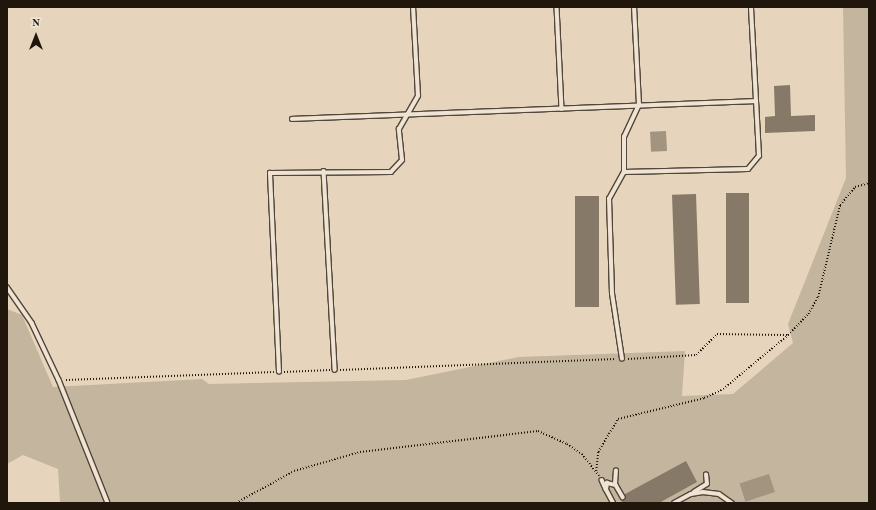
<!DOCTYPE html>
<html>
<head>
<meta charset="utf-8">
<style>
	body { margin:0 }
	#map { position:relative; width:876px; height:510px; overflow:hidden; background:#e6d5bc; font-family:"Old Standard TT",serif }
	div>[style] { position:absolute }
	.green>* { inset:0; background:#c4b59e }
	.water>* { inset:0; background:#a39480; transform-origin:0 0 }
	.building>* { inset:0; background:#877968; transform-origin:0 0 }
	.path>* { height:1.5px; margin-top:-0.75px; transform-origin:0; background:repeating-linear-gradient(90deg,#20160c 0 1px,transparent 0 3px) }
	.roads { filter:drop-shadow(1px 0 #524638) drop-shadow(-1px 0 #524638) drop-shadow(0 1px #524638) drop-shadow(0 -1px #524638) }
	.service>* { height:3.5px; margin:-1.75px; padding:0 1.75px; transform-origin:1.75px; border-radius:1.75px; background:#efe4d3 }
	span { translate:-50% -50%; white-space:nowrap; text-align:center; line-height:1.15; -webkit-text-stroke:3.5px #efe4d3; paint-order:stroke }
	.frame { position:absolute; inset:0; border:8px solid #20160c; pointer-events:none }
	.north { position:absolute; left:16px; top:16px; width:40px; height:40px; -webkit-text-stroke:3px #efe4d3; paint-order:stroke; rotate:0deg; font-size:11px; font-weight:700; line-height:16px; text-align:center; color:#20160c }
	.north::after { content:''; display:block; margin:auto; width:14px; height:18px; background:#20160c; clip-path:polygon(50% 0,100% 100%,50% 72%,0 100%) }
</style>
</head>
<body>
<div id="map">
	<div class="green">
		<div style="clip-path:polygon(843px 7px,869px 7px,869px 503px,60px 503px,58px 469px,23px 455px,7px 464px,7px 309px,22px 315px,53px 387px,202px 379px,209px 384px,406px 380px,519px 357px,685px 351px,682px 396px,733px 394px,793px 343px,788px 324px,846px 178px)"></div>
	</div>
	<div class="water">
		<div style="left:666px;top:131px;width:20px;height:16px;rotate:87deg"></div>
		<div style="left:769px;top:474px;width:19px;height:31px;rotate:72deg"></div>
	</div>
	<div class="building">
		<div style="clip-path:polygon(790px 85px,791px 116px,815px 115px,815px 131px,765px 133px,765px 117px,775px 116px,774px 86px)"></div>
		<div style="left:726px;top:193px;width:23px;height:110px"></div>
		<div style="left:696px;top:194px;width:110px;height:24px;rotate:88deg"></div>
		<div style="left:575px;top:196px;width:24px;height:111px"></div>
		<div style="clip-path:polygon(686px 461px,697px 482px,659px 503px,623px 503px,620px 499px,625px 500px,625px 494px)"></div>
	</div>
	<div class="path">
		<div style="left:628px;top:359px;width:68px;rotate:-3.4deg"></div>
		<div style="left:696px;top:355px;width:30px;rotate:-45deg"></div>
		<div style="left:717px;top:334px;width:71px;rotate:0.8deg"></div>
		<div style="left:788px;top:335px;width:29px;rotate:-46deg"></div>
		<div style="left:808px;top:314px;width:20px;rotate:-60deg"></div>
		<div style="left:818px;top:297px;width:95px;rotate:-76.6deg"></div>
		<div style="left:840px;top:205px;width:23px;rotate:-50deg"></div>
		<div style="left:855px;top:187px;width:15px;rotate:-16deg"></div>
		<div style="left:340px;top:370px;width:276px;rotate:-2.3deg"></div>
		<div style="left:284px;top:372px;width:46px;rotate:-2.5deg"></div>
		<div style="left:66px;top:380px;width:208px;rotate:-2.2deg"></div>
		<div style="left:596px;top:471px;width:19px;rotate:-84deg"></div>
		<div style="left:598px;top:452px;width:39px;rotate:-59deg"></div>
		<div style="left:618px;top:419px;width:89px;rotate:-13.7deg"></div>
		<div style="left:704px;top:398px;width:21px;rotate:-25deg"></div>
		<div style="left:723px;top:389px;width:85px;rotate:-39.7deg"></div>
		<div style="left:236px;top:503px;width:66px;rotate:-28.9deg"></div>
		<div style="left:294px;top:471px;width:69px;rotate:-16.1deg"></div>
		<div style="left:360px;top:452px;width:179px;rotate:-6.7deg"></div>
		<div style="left:538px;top:431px;width:32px;rotate:24deg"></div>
		<div style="left:567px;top:444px;width:18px;rotate:34deg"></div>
		<div style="left:582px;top:454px;width:28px;rotate:52deg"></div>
	</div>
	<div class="roads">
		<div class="service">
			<div style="left:557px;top:7px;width:102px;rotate:87.2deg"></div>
			<div style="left:292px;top:119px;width:464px;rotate:-2.2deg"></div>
			<div style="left:324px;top:171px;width:199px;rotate:86.8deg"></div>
			<div style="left:624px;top:172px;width:124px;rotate:-1.4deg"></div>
			<div style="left:748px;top:169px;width:17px;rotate:-50deg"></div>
			<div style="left:759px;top:156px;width:149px;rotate:-93.1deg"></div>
			<div style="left:7px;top:287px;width:44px;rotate:55.2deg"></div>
			<div style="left:32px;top:323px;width:63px;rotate:64.7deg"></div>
			<div style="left:59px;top:380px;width:132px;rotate:68.3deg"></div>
			<div style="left:622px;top:359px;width:66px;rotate:-98.7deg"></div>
			<div style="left:612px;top:294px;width:95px;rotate:-91.8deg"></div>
			<div style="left:609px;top:199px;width:31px;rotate:-61deg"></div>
			<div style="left:624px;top:172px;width:35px;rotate:-90deg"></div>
			<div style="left:624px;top:137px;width:35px;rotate:-65deg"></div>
			<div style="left:639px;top:105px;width:98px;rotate:-92.9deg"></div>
			<div style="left:279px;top:372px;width:199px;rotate:-92.6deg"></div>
			<div style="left:270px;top:173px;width:121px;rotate:-0.5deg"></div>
			<div style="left:391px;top:172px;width:16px;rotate:-47deg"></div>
			<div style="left:402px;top:160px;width:31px;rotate:-96deg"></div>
			<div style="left:399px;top:129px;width:38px;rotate:-60deg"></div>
			<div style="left:418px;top:96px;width:89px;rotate:-93.2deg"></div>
			<div style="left:602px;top:480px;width:10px;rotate:66deg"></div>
			<div style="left:615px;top:484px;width:13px;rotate:-86deg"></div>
			<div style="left:694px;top:492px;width:15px;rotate:-32deg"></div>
			<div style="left:707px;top:484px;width:9px;rotate:-96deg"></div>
			<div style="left:613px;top:503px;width:15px;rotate:-118deg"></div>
			<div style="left:606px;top:490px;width:7px;rotate:-82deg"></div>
			<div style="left:607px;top:483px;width:9px;rotate:13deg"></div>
			<div style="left:616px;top:485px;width:14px;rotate:60deg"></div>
			<div style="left:674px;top:503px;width:19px;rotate:-28deg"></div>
			<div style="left:691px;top:494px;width:12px;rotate:-9deg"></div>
			<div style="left:703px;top:492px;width:16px;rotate:7deg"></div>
			<div style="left:719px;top:494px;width:16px;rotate:35deg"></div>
		</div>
	</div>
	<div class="frame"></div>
	<div class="north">N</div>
</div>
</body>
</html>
